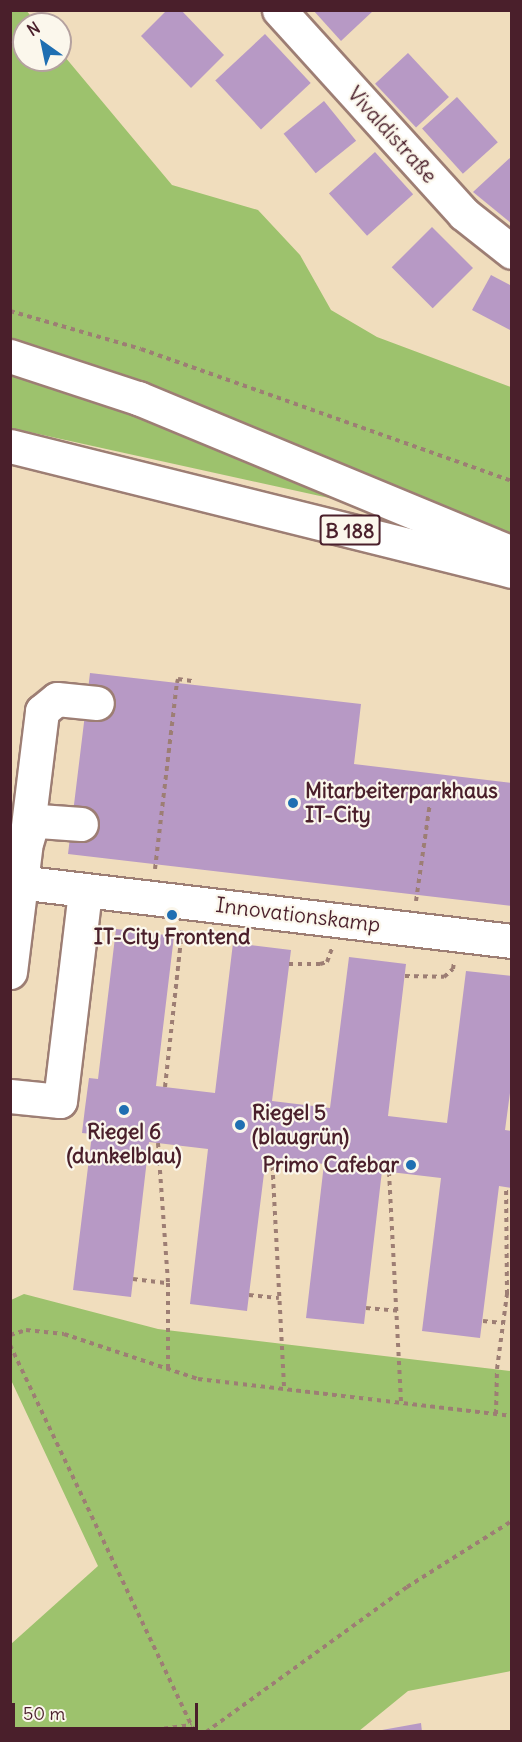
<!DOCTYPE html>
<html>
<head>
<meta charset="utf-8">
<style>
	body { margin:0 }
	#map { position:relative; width:522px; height:1742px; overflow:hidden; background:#f0ddbd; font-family:Delius,sans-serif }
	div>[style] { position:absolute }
	.green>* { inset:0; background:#9dc26d }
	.building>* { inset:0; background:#b799c5; transform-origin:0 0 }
	.path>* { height:4px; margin-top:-2px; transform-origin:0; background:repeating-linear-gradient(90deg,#9d7e74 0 4.5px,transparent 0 9px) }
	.roads { filter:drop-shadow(2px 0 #9d7e74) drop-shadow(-2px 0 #9d7e74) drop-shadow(0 2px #9d7e74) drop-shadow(0 -2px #9d7e74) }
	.minor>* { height:33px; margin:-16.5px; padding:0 16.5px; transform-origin:16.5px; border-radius:16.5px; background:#fff }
	.major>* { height:33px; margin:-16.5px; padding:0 16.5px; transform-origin:16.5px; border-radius:16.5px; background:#fff }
	.dots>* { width:16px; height:16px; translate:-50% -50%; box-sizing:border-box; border:3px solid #fbf7ec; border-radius:50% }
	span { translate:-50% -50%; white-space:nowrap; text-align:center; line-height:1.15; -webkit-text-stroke:4.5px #fbf7ec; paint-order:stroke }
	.shield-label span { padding:2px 4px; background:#fbf7ec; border:2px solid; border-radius:4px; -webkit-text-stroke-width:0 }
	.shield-label { font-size:20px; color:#4a1f2b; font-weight:700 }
	.street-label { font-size:21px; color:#4a1f2b }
	.poi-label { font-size:21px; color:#4a1f2b; font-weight:700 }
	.left { translate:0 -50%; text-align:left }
	.right { translate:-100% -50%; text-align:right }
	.frame { position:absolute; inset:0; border:12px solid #4a1f2b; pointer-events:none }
	.north { position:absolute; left:12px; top:12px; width:60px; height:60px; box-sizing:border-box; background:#fbf7ec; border:2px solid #b4a19f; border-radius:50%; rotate:327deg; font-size:16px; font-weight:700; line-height:24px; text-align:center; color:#4a1f2b }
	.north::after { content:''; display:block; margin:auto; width:21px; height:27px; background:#1f6fb2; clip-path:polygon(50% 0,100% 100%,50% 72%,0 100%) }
	.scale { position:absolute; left:12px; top:1703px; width:186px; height:27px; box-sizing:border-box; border:3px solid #4a1f2b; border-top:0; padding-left:8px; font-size:18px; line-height:21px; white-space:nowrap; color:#4a1f2b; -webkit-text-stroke:4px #fbf7ec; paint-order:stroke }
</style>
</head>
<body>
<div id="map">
	<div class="green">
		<div style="clip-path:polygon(26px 10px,37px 24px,24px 24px,24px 60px,60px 60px,60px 51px,172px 185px,258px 210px,300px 255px,331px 310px,377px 337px,511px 387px,511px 538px,11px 428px,10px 11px)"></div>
		<div style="clip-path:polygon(24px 1294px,158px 1329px,511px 1371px,511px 1671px,408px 1691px,359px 1731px,11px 1731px,11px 1644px,98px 1566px,11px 1380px,11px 1300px)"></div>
	</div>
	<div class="building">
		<div style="clip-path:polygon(167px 10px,181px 10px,224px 55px,191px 88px,141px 36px)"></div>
		<div style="clip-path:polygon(313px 10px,374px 10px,341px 41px)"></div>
		<div style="left:265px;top:34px;width:67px;height:68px;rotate:47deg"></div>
		<div style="left:408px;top:53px;width:60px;height:45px;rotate:47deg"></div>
		<div style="left:457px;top:97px;width:61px;height:47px;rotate:48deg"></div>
		<div style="left:324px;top:101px;width:51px;height:52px;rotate:51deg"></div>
		<div style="left:375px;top:152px;width:57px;height:62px;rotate:48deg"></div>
		<div style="clip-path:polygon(512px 156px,512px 224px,473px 192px)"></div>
		<div style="left:432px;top:227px;width:58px;height:57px;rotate:45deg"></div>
		<div style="clip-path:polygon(491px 275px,512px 286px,512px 331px,472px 310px)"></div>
		<div style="clip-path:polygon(90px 673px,361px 704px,354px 764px,512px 783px,512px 906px,68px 854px)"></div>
		<div style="clip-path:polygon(116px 929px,174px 936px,156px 1086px,215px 1093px,233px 943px,291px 950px,272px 1101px,330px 1108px,349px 957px,406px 964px,388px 1116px,447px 1123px,466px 971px,512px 976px,512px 1078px,505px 1130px,512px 1131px,512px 1188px,499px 1186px,480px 1338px,422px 1331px,441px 1178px,382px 1171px,364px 1324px,306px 1318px,324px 1164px,266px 1157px,247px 1311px,190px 1304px,208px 1149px,149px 1142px,131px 1297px,73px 1290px,92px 1134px,82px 1133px,85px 1108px,89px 1078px,98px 1079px)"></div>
		<div style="clip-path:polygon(421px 1723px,422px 1732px,383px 1732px,382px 1730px)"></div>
	</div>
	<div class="path">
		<div style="left:10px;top:311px;width:136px;rotate:16.2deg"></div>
		<div style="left:141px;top:349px;width:394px;rotate:19.6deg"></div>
		<div style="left:155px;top:869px;width:187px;rotate:-83.3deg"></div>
		<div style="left:177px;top:683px;width:4px;rotate:-76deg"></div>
		<div style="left:178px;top:679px;width:14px;rotate:8deg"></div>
		<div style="left:416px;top:901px;width:99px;rotate:-81.9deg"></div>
		<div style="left:289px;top:964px;width:31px"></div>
		<div style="left:320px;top:964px;width:7px;rotate:-16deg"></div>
		<div style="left:327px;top:962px;width:15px;rotate:-70deg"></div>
		<div style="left:405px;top:976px;width:39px;rotate:1deg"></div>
		<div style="left:444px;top:977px;width:12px;rotate:-42deg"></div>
		<div style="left:453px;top:969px;width:7px;rotate:-82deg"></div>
		<div style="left:165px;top:1087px;width:158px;rotate:-83.8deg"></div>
		<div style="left:158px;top:1143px;width:140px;rotate:85.9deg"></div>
		<div style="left:168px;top:1283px;width:86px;rotate:90deg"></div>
		<div style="left:272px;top:1157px;width:232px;rotate:87deg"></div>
		<div style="left:389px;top:1172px;width:231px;rotate:87deg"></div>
		<div style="left:133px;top:1279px;width:35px;rotate:7deg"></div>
		<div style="left:249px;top:1295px;width:30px;rotate:6deg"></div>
		<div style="left:366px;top:1308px;width:33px;rotate:5deg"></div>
		<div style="left:483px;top:1321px;width:20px;rotate:6deg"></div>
		<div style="left:10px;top:1335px;width:17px;rotate:-17deg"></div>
		<div style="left:26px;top:1330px;width:38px;rotate:6deg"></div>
		<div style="left:64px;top:1334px;width:141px;rotate:18.6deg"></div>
		<div style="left:198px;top:1379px;width:316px;rotate:6.7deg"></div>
		<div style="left:10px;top:1345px;width:429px;rotate:64.5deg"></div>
		<div style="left:496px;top:1414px;width:45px;rotate:-88.7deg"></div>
		<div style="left:497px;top:1369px;width:76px;rotate:-82.4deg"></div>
		<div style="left:507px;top:1294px;width:107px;rotate:-90.5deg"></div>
		<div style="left:137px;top:1732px;width:55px;rotate:-7.3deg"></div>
		<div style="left:206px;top:1732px;width:248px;rotate:-35.8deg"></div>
		<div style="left:407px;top:1587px;width:124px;rotate:-32.2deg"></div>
	</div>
	<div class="roads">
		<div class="minor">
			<div style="left:279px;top:10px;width:275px;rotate:47.8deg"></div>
			<div style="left:464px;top:214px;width:61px;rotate:38.4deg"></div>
			<div style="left:27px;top:840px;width:15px;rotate:-74deg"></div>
			<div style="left:31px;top:826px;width:9px;rotate:-32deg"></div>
			<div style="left:39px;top:821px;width:42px;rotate:4.1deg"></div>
			<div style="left:10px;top:881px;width:506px;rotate:6.82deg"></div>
			<div style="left:10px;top:972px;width:263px;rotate:-83deg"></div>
			<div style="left:42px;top:711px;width:19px;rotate:-39deg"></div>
			<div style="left:57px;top:699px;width:40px;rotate:5.7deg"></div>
			<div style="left:10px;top:1096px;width:50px;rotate:5.7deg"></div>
			<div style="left:60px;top:1101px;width:212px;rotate:-83.2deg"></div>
		</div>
		<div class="major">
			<div style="left:10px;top:356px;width:135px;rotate:18.2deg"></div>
			<div style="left:138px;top:398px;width:405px;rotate:22.5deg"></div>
			<div style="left:10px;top:446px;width:517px;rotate:13.98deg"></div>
		</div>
	</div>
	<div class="dots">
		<div style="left:293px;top:803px;background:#1f6fb2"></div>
		<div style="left:172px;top:915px;background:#1f6fb2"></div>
		<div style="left:124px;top:1110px;background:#1f6fb2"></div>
		<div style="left:240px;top:1125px;background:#1f6fb2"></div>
		<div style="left:411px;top:1165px;background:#1f6fb2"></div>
	</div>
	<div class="shield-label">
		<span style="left:350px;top:530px">B 188</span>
	</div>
	<div class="street-label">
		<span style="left:392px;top:135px;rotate:48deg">Vivaldistraße</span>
		<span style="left:298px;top:915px;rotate:7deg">Innovationskamp</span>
	</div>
	<div class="poi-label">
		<span class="left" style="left:305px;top:803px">Mitarbeiterparkhaus<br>IT-City</span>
		<span style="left:172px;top:937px">IT-City Frontend</span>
		<span class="left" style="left:252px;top:1125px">Riegel 5<br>(blaugrün)</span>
		<span style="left:124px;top:1144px">Riegel 6<br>(dunkelblau)</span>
		<span class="right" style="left:399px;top:1165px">Primo Cafebar</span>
	</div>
	<div class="frame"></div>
	<div class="north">N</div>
	<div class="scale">50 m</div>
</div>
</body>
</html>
